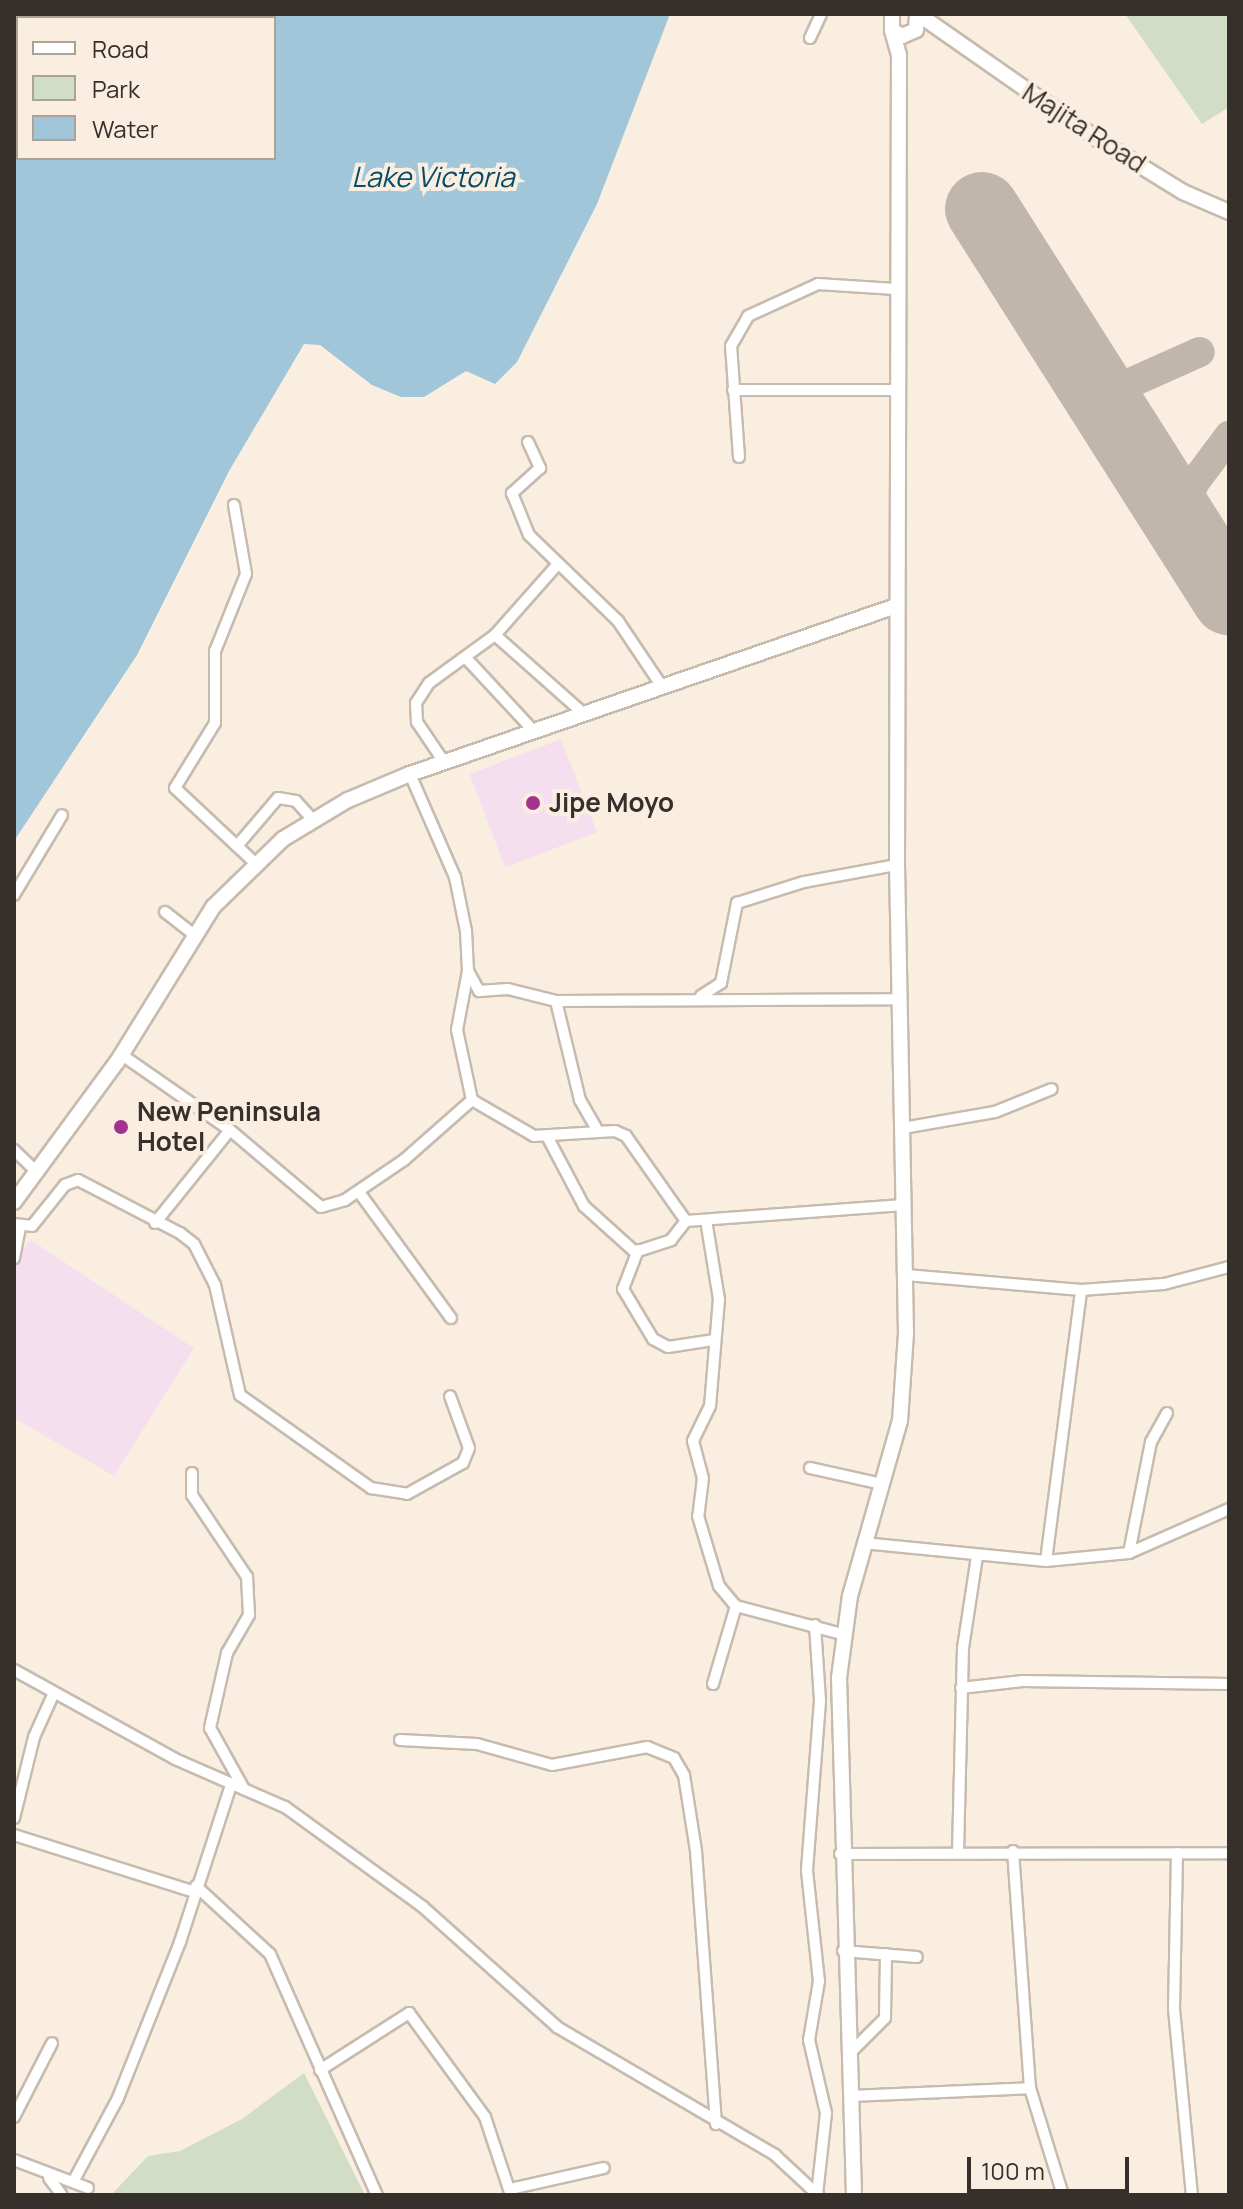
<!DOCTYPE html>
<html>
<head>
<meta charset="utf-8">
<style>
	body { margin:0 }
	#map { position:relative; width:1243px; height:2209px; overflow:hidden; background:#faeee1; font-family:Manrope,sans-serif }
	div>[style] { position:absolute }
	.education>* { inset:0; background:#f5dfee; transform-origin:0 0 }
	.green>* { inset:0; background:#d1ddc5 }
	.water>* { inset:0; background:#a1c5d9 }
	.taxiway>* { height:30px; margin:-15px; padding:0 15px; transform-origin:15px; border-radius:15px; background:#c0b6ac }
	.runway>* { height:74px; margin:-37px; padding:0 37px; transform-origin:37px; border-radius:37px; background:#c0b6ac }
	.roads { filter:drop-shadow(2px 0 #c6bbae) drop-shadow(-2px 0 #c6bbae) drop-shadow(0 2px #c6bbae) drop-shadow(0 -2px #c6bbae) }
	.street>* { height:10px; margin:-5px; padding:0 5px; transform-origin:5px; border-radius:5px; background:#fff }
	.secondary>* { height:14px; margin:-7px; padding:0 7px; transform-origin:7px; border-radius:7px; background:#fff }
	.dots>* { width:22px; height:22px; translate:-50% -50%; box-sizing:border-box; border:4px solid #faeee1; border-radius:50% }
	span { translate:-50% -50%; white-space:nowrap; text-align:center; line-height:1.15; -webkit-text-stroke:8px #faeee1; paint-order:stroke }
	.street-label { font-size:26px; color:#35302b }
	.poi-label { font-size:26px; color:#35302b; font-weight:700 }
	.left { translate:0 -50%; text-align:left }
	.water-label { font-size:28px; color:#074d69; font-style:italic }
	.frame { position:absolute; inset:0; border:16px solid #35302b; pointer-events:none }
	.legend { position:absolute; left:16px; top:16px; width:260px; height:144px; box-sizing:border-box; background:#faeee1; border:2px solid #aba298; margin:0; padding:10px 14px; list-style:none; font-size:24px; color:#35302b }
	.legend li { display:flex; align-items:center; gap:16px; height:40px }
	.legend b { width:40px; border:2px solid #aba298 }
	.scale { position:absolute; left:967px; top:2157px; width:162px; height:36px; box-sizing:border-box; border:4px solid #35302b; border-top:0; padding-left:10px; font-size:24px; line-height:28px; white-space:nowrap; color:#35302b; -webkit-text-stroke:6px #faeee1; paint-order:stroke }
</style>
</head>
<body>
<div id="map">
	<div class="education">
		<div style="left:561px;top:739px;width:100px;height:98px;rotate:69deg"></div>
		<div style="clip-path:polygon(31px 1240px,194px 1348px,114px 1476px,14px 1418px,14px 1258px)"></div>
	</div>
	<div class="green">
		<div style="clip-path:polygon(1125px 14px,1229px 14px,1229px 107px,1202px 124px)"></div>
		<div style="clip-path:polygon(304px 2073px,365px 2195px,111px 2195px,148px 2156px,180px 2151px,242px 2119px)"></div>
	</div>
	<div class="water">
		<div style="clip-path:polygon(evenodd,14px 14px,670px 14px,597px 204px,517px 362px,495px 384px,466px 371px,424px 397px,401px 397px,372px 385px,320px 345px,304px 344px,229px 471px,137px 655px,14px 841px,14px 14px,18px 18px,274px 18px,274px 158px,18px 158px,18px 18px)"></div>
	</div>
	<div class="taxiway">
		<div style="left:1101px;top:396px;width:108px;rotate:-24deg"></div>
		<div style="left:1181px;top:522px;width:41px;rotate:-71.6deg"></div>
		<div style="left:1194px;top:483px;width:59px;rotate:-53.3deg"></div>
	</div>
	<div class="runway">
		<div style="left:982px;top:209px;width:461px;rotate:57.6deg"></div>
	</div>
	<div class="roads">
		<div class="street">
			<div style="left:810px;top:38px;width:26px;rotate:-65deg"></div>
			<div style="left:733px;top:390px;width:165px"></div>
			<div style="left:528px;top:442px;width:29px;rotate:65deg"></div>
			<div style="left:540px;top:468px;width:38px;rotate:138deg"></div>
			<div style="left:512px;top:493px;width:45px;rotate:68deg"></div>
			<div style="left:529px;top:535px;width:124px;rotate:44deg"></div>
			<div style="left:618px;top:621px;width:77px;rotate:56.1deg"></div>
			<div style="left:739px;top:457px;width:111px;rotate:-94.1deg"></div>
			<div style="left:731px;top:346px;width:34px;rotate:-60deg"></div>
			<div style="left:748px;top:316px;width:77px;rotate:-24.6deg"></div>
			<div style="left:818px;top:284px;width:77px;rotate:3.7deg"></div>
			<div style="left:234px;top:505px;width:70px;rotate:80.1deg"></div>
			<div style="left:246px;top:574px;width:83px;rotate:111.9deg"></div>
			<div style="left:215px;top:651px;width:72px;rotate:90deg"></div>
			<div style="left:215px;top:723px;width:76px;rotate:121.6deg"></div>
			<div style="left:175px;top:788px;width:108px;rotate:43.1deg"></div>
			<div style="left:557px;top:565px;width:94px;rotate:131.5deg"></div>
			<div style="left:495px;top:635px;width:118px;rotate:41.6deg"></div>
			<div style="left:466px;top:658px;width:97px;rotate:47.1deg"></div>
			<div style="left:444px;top:762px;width:48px;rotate:-124deg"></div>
			<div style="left:417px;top:722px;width:19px;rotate:-93deg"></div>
			<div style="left:416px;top:703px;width:24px;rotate:-57deg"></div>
			<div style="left:429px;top:683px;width:82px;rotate:-36deg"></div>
			<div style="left:410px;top:774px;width:112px;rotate:66.4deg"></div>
			<div style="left:455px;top:877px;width:55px;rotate:78.5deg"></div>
			<div style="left:466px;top:931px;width:40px;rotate:87.1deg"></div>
			<div style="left:468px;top:971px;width:60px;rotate:100.6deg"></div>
			<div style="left:457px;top:1030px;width:72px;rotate:77.9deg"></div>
			<div style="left:472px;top:1100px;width:72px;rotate:30.1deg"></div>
			<div style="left:534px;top:1136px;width:81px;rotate:-3.5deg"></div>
			<div style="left:615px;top:1131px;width:12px;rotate:24deg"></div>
			<div style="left:626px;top:1136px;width:104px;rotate:54.8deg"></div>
			<div style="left:237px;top:846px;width:63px;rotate:-49.5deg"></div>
			<div style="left:278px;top:798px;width:18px;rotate:9deg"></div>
			<div style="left:296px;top:801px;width:25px;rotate:48deg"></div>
			<div style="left:14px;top:895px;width:93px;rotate:-59deg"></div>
			<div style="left:165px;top:912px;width:37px;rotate:38deg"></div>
			<div style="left:468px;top:971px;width:23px;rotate:61deg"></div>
			<div style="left:479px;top:991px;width:29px;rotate:-4deg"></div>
			<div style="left:508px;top:989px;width:49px;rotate:14deg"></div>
			<div style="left:556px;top:1001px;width:342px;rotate:-0.3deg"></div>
			<div style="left:701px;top:996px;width:24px;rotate:-33deg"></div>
			<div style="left:721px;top:983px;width:82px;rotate:-78.7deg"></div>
			<div style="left:737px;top:903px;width:70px;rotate:-17.4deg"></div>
			<div style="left:804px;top:882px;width:95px;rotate:-10.4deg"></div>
			<div style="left:556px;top:1001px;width:102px;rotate:76.4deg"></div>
			<div style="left:580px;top:1100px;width:36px;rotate:60deg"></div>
			<div style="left:122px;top:1055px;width:131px;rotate:34.8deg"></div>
			<div style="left:230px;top:1130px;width:119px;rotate:40.2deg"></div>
			<div style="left:321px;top:1207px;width:25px;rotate:-16deg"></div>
			<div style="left:345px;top:1200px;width:71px;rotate:-34.1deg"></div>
			<div style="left:404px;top:1160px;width:91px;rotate:-41.4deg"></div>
			<div style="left:903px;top:1128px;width:93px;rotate:-9.9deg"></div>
			<div style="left:995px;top:1112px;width:61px;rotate:-22deg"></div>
			<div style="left:548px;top:1138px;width:77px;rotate:62.1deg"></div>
			<div style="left:584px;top:1206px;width:69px;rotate:42deg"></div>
			<div style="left:635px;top:1252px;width:38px;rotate:-18deg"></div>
			<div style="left:671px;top:1240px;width:24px;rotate:-52deg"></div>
			<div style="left:686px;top:1221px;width:218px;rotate:-4.2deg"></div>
			<div style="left:14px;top:1150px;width:32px;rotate:44deg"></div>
			<div style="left:359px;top:1192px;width:156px;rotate:53.9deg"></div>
			<div style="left:706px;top:1220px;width:80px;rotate:80.7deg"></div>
			<div style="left:719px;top:1299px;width:107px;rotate:94.8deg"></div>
			<div style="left:710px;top:1406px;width:39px;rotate:116deg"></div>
			<div style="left:693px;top:1441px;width:38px;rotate:75deg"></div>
			<div style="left:703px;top:1478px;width:38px;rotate:97deg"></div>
			<div style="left:698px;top:1516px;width:73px;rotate:73.3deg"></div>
			<div style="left:719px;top:1586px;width:26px;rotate:50deg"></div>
			<div style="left:736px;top:1606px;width:110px;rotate:14.8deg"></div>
			<div style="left:155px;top:1223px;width:119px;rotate:-51.1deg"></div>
			<div style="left:14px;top:1224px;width:18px;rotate:6deg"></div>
			<div style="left:32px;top:1226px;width:53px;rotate:-51.2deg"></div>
			<div style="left:65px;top:1185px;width:14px;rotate:-21deg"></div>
			<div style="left:78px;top:1180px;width:115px;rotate:27.5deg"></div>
			<div style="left:180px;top:1233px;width:18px;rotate:38deg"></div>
			<div style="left:194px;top:1244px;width:46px;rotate:62.9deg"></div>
			<div style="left:215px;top:1285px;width:113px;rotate:77.2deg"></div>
			<div style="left:240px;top:1395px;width:161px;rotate:35.4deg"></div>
			<div style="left:371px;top:1488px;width:36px;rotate:9deg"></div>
			<div style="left:407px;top:1494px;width:64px;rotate:-29deg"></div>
			<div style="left:463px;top:1463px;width:16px;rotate:-68deg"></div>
			<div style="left:469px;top:1448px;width:55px;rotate:-110.1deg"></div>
			<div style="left:638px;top:1250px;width:42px;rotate:111deg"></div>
			<div style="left:623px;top:1289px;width:58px;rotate:59deg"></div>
			<div style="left:653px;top:1339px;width:17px;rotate:28deg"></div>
			<div style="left:668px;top:1347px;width:47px;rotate:-8.7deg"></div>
			<div style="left:14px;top:1258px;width:31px;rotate:-79deg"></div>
			<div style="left:906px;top:1275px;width:176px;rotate:4.9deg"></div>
			<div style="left:1081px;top:1290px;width:83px;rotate:-4.1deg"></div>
			<div style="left:1164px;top:1284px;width:67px;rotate:-14.7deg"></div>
			<div style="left:810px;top:1468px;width:74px;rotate:12.5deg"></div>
			<div style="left:192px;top:1473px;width:22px;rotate:90deg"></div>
			<div style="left:192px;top:1495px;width:99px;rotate:56.1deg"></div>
			<div style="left:247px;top:1577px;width:38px;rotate:87deg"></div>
			<div style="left:249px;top:1615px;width:44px;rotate:120.1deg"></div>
			<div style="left:227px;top:1653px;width:77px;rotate:102.8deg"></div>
			<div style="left:210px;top:1728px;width:70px;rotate:60.9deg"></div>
			<div style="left:863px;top:1543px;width:184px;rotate:5.6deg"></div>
			<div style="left:1046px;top:1561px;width:83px;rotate:-5.5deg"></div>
			<div style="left:1129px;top:1553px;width:109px;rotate:-23.7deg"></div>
			<div style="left:1129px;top:1553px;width:113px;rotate:-78.8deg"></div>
			<div style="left:1151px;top:1442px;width:33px;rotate:-61deg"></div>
			<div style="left:1046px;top:1561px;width:273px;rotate:-82.6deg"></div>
			<div style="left:815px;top:1625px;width:76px;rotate:86.2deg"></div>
			<div style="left:820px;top:1701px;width:170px;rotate:94.4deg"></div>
			<div style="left:807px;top:1871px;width:111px;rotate:83.8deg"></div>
			<div style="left:819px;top:1981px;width:60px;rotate:99.6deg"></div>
			<div style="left:809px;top:2040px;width:75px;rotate:76.9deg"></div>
			<div style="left:826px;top:2113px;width:81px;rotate:96.3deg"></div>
			<div style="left:14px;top:1670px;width:184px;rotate:28.9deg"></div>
			<div style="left:175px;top:1759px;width:120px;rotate:23.6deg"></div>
			<div style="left:285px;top:1807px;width:170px;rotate:35.9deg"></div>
			<div style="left:423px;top:1907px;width:180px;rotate:41.8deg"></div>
			<div style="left:557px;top:2027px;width:253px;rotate:30.4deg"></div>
			<div style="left:775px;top:2155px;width:59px;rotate:42.9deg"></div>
			<div style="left:713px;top:1684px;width:81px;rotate:-73.6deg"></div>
			<div style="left:961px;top:1688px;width:62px;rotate:-6.4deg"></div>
			<div style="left:1023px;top:1681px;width:206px;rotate:0.8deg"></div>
			<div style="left:400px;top:1740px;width:77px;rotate:3deg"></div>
			<div style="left:477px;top:1744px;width:78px;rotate:15.6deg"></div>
			<div style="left:552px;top:1765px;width:97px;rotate:-10.7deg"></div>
			<div style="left:647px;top:1747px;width:29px;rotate:22deg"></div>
			<div style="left:674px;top:1758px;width:20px;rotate:60deg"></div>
			<div style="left:684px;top:1775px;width:77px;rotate:81deg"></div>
			<div style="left:696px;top:1851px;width:274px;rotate:85.8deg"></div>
			<div style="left:14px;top:1818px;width:83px;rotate:-76.1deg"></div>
			<div style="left:34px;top:1737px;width:46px;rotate:-65.7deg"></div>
			<div style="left:14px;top:1835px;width:190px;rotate:17.5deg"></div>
			<div style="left:1013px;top:1851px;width:238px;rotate:85.9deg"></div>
			<div style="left:1030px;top:2088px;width:112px;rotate:72.9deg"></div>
			<div style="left:958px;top:1852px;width:204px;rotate:-88.6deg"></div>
			<div style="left:963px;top:1648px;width:93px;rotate:-81.3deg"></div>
			<div style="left:1177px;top:1853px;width:156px;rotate:91.1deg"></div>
			<div style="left:1174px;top:2009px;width:187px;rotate:84.5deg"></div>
			<div style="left:840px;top:1854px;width:389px;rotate:-0.1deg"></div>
			<div style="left:196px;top:1886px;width:100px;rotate:42.6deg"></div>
			<div style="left:270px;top:1954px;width:264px;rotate:66.1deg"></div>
			<div style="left:843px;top:1951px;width:74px;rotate:4.6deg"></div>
			<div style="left:848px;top:2055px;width:52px;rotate:-45deg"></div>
			<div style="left:885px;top:2018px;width:64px;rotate:-89.1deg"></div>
			<div style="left:320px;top:2070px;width:106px;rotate:-32.6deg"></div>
			<div style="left:409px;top:2013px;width:129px;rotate:53.8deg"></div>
			<div style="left:485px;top:2117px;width:82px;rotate:71.6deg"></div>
			<div style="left:850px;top:2096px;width:180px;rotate:-2.5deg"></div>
			<div style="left:14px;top:2117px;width:83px;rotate:-62.8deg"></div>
			<div style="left:14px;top:2160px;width:79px;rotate:20.7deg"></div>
			<div style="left:49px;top:2178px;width:21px;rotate:53deg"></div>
			<div style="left:73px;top:2182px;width:95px;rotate:-61.8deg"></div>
			<div style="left:118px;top:2098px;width:168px;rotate:-68.3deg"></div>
			<div style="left:180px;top:1942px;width:165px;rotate:-72deg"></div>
			<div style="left:510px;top:2189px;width:96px;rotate:-12.6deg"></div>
		</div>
		<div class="secondary">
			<div style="left:892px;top:14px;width:16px;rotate:90deg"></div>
			<div style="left:892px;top:30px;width:12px;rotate:31deg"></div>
			<div style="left:902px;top:36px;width:15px;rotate:-23deg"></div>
			<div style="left:916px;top:30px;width:16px;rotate:-86deg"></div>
			<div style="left:918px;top:14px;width:218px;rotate:34.9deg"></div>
			<div style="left:1097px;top:139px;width:101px;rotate:31.6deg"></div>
			<div style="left:1183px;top:192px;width:50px;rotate:23.5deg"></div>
			<div style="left:14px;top:1202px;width:174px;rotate:-53.7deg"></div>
			<div style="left:117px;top:1062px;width:182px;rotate:-58.2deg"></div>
			<div style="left:213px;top:907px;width:98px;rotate:-44.2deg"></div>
			<div style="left:283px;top:839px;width:76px;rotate:-31deg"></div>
			<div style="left:348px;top:800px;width:67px;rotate:-22.8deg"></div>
			<div style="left:410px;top:774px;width:514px;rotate:-19.07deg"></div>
			<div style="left:854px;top:2195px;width:517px;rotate:-91.66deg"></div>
			<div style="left:839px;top:1678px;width:83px;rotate:-82.4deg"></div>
			<div style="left:850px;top:1596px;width:182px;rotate:-74.1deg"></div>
			<div style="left:900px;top:1421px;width:88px;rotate:-86.1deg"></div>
			<div style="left:906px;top:1333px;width:468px;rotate:-91.1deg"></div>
			<div style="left:897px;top:865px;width:810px;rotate:-89.86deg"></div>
			<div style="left:899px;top:55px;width:26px;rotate:-106deg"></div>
		</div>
	</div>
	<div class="dots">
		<div style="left:533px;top:803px;background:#a3338f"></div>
		<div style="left:121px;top:1127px;background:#a3338f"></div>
	</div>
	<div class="street-label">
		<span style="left:1084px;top:128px;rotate:33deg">Majita Road</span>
	</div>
	<div class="poi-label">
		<span class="left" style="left:549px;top:803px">Jipe Moyo</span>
		<span class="left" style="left:137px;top:1127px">New Peninsula<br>Hotel</span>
	</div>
	<div class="water-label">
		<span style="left:433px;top:176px">Lake Victoria</span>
	</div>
	<div class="frame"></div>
	<ul class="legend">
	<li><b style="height:10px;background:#fff"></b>Road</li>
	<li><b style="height:22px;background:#d1ddc5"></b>Park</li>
	<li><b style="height:22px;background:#a1c5d9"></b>Water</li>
	</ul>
	<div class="scale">100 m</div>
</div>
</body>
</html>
